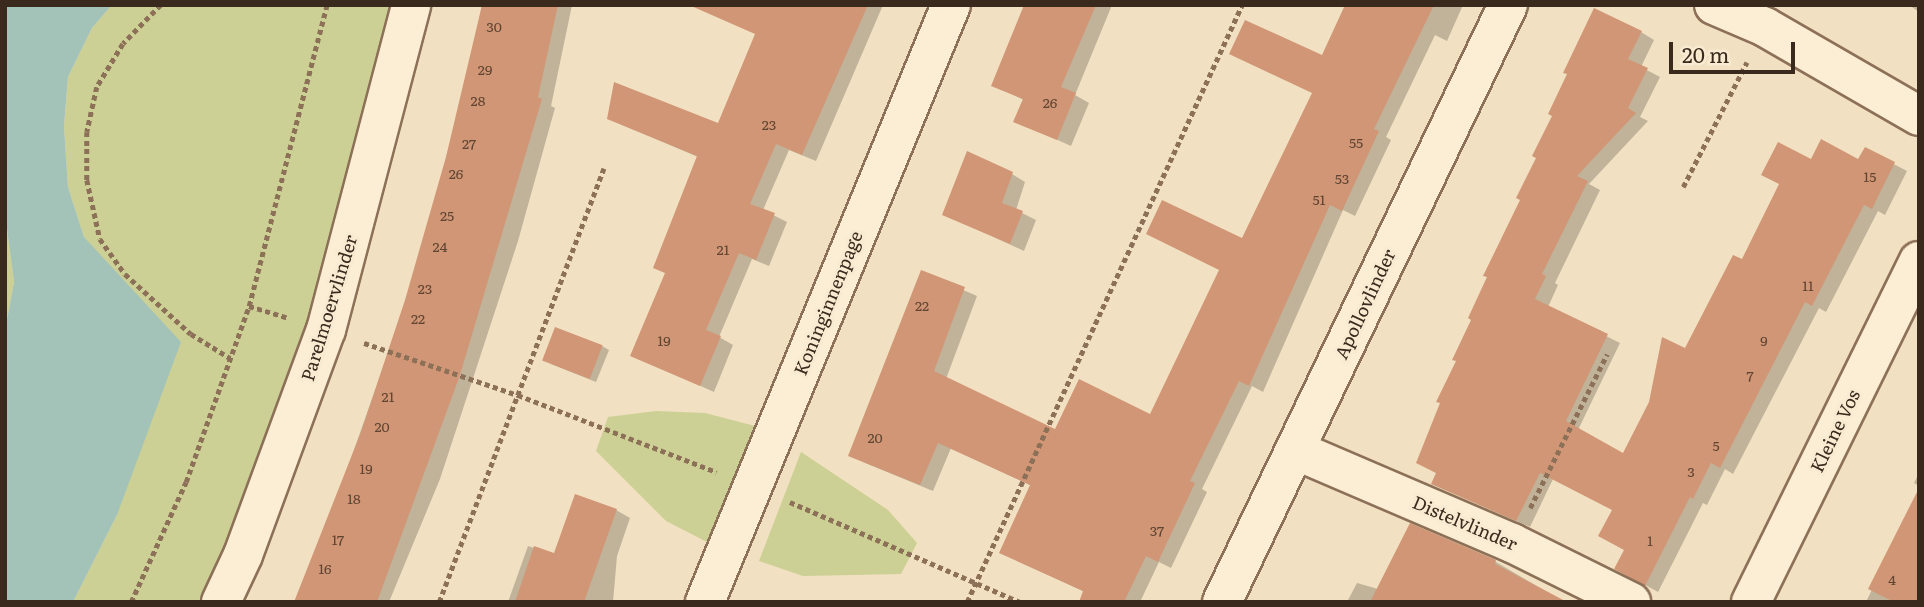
<!DOCTYPE html>
<html>
<head>
<meta charset="utf-8">
<style>
	body { margin:0 }
	#map { position:relative; width:1924px; height:607px; overflow:hidden; background:#f1e0c1; font-family:Literata,serif }
	div>[style] { position:absolute }
	.green>* { inset:0; background:#ccd094 }
	.water>* { inset:0; background:#a4c3b8 }
	.shadow>* { inset:0; background:#0003 }
	.building>* { inset:0; background:#d19675; transform-origin:0 0 }
	.path>* { height:4.5px; margin-top:-2.25px; transform-origin:0; background:repeating-linear-gradient(90deg,#8c7057 0 5px,transparent 0 8.5px) }
	.roads { filter:drop-shadow(2px 0 #8c7057) drop-shadow(-2px 0 #8c7057) drop-shadow(0 2px #8c7057) drop-shadow(0 -2px #8c7057) }
	.minor>* { height:38px; margin:-19px; padding:0 19px; transform-origin:19px; border-radius:19px; background:#fbeed5 }
	span { translate:-50% -50%; white-space:nowrap; text-align:center; line-height:1.15; -webkit-text-stroke:6px #f8ebd1; paint-order:stroke }
	.number-label { font-size:14px; color:#604533 }
	.number-label span { -webkit-text-stroke-width:0 }
	.street-label { font-size:18px; color:#3a2a1d }
	.frame { position:absolute; inset:0; border:7px solid #3a2a1d; pointer-events:none }
	.scale { position:absolute; left:1669px; top:42px; width:126px; height:32px; box-sizing:border-box; border:4px solid #3a2a1d; border-top:0; padding-left:9px; font-size:21px; line-height:24px; white-space:nowrap; color:#3a2a1d; -webkit-text-stroke:5px #f8ebd1; paint-order:stroke }
</style>
</head>
<body>
<div id="map">
	<div class="green">
		<div style="clip-path:polygon(112px 5px,402px 5px,323px 309px,212px 602px,73px 602px,117px 515px,121px 282px,84px 237px,68px 187px,64px 126px,68px 77px,92px 28px)"></div>
		<div style="clip-path:polygon(5px 214px,14px 282px,5px 330px)"></div>
		<div style="clip-path:polygon(656px 411px,705px 413px,755px 426px,711px 544px,666px 521px,596px 451px,608px 417px)"></div>
		<div style="clip-path:polygon(801px 452px,888px 510px,917px 543px,901px 574px,803px 576px,759px 561px)"></div>
	</div>
	<div class="water">
		<div style="clip-path:polygon(5px 5px,112px 5px,92px 28px,68px 77px,64px 126px,68px 187px,84px 237px,181px 342px,117px 515px,73px 602px,5px 602px,5px 330px,14px 282px,5px 214px)"></div>
	</div>
	<div class="shadow">
		<div style="clip-path:polygon(482px 5px,572px 5px,551px 106px,555px 108px,518px 241px,440px 479px,389px 602px,295px 602px,327px 526px,407px 300px,466px 85px)"></div>
		<div style="clip-path:polygon(786px 5px,883px 5px,816px 161px,789px 150px,763px 210px,787px 222px,769px 266px,752px 259px,719px 337px,733px 345px,714px 392px,632px 355px,667px 274px,698px 157px,609px 119px,719px 126px)"></div>
		<div style="clip-path:polygon(1042px 5px,1112px 5px,1075px 95px,1089px 103px,1071px 146px,1015px 121px,1024px 100px,993px 85px)"></div>
		<div style="clip-path:polygon(1363px 5px,1463px 5px,1447px 41px,1435px 35px,1386px 137px,1391px 140px,1355px 216px,1343px 210px,1263px 392px,1252px 386px,1202px 489px,1207px 492px,1171px 568px,1159px 562px,1140px 602px,1089px 602px,1085px 592px,1001px 553px,1032px 486px,951px 448px,933px 491px,863px 462px,922px 272px,977px 296px,946px 379px,1056px 431px,1151px 416px,1243px 241px,1313px 93px,1323px 57px)"></div>
		<div style="clip-path:polygon(1909px 5px,1919px 5px,1919px 12px)"></div>
		<div style="clip-path:polygon(1641px 32px,1654px 40px,1641px 67px,1660px 77px,1640px 117px,1648px 121px,1589px 184px,1600px 190px,1555px 283px,1558px 285px,1548px 307px,1620px 343px,1578px 430px,1623px 455px,1742px 261px,1811px 161px,1859px 161px,1865px 149px,1907px 171px,1885px 215px,1878px 211px,1826px 312px,1819px 308px,1733px 474px,1725px 469px,1707px 505px,1703px 503px,1658px 592px,1617px 569px,1626px 550px,1614px 510px,1553px 479px,1530px 527px,1433px 484px,1438px 474px,1418px 462px)"></div>
		<div style="clip-path:polygon(1012px 174px,1025px 182px,1016px 210px,1036px 220px,1024px 251px,944px 214px)"></div>
		<div style="clip-path:polygon(602px 346px,609px 350px,596px 382px,551px 364px)"></div>
		<div style="clip-path:polygon(1919px 473px,1919px 486px,1914px 483px)"></div>
		<div style="clip-path:polygon(1919px 492px,1919px 602px,1866px 602px)"></div>
		<div style="clip-path:polygon(616px 510px,630px 518px,617px 556px,613px 602px,508px 602px,528px 546px,555px 555px)"></div>
		<div style="clip-path:polygon(1411px 525px,1496px 562px,1564px 602px,1347px 602px,1357px 583px,1378px 589px)"></div>
	</div>
	<div class="building">
		<div style="clip-path:polygon(482px 5px,558px 5px,538px 97px,542px 99px,460px 375px,377px 602px,294px 602px,361px 432px,405px 300px,446px 157px)"></div>
		<div style="clip-path:polygon(689px 5px,868px 5px,802px 155px,776px 144px,750px 204px,775px 213px,756px 260px,739px 253px,706px 330px,721px 336px,700px 386px,630px 356px,665px 273px,653px 268px,697px 156px,607px 119px,614px 82px,718px 123px,755px 34px)"></div>
		<div style="clip-path:polygon(1024px 5px,1096px 5px,1061px 87px,1076px 93px,1057px 140px,1013px 122px,1023px 99px,991px 86px)"></div>
		<div style="clip-path:polygon(1345px 5px,1434px 5px,1374px 129px,1379px 131px,1342px 211px,1330px 205px,1249px 386px,1239px 381px,1190px 481px,1195px 483px,1158px 562px,1146px 556px,1124px 602px,1079px 602px,1083px 591px,999px 553px,1030px 485px,938px 443px,920px 485px,848px 456px,921px 270px,965px 287px,934px 371px,1055px 429px,1079px 379px,1150px 414px,1219px 270px,1146px 234px,1162px 200px,1242px 238px,1312px 93px,1229px 54px,1245px 20px,1322px 55px)"></div>
		<div style="clip-path:polygon(1594px 8px,1642px 31px,1628px 59px,1648px 68px,1628px 108px,1636px 113px,1577px 176px,1588px 181px,1542px 274px,1546px 276px,1535px 299px,1608px 334px,1566px 421px,1623px 453px,1649px 402px,1662px 337px,1685px 348px,1733px 255px,1742px 259px,1779px 184px,1761px 175px,1778px 142px,1811px 159px,1821px 139px,1858px 159px,1865px 147px,1895px 162px,1872px 209px,1864px 205px,1812px 306px,1805px 302px,1720px 468px,1711px 463px,1693px 499px,1690px 497px,1645px 586px,1614px 569px,1624px 550px,1598px 536px,1612px 510px,1540px 473px,1516px 521px,1431px 484px,1436px 473px,1416px 463px,1440px 403px,1436px 402px,1456px 361px,1452px 360px,1471px 320px,1468px 318px,1487px 277px,1483px 276px,1520px 200px,1516px 198px,1536px 158px,1532px 156px,1552px 116px,1548px 114px,1567px 74px,1563px 73px)"></div>
		<div style="clip-path:polygon(967px 151px,1013px 172px,1002px 203px,1023px 211px,1010px 244px,942px 215px)"></div>
		<div style="left:555px;top:327px;width:51px;height:36px;rotate:21deg"></div>
		<div style="clip-path:polygon(1919px 488px,1919px 602px,1894px 602px,1868px 589px)"></div>
		<div style="clip-path:polygon(575px 494px,617px 509px,584px 602px,515px 602px,534px 546px,554px 553px)"></div>
		<div style="clip-path:polygon(1410px 523px,1496px 560px,1495px 564px,1567px 602px,1370px 602px)"></div>
	</div>
	<div class="path">
		<div style="left:161px;top:5px;width:54px;rotate:134.3deg"></div>
		<div style="left:123px;top:44px;width:50px;rotate:121.2deg"></div>
		<div style="left:97px;top:87px;width:46px;rotate:102.5deg"></div>
		<div style="left:87px;top:132px;width:48px;rotate:90deg"></div>
		<div style="left:87px;top:180px;width:60px;rotate:77.6deg"></div>
		<div style="left:100px;top:239px;width:43px;rotate:54.5deg"></div>
		<div style="left:125px;top:274px;width:89px;rotate:42.3deg"></div>
		<div style="left:191px;top:334px;width:46px;rotate:31.6deg"></div>
		<div style="left:1683px;top:187px;width:140px;rotate:-62.9deg"></div>
		<div style="left:249px;top:306px;width:42px;rotate:16.7deg"></div>
		<div style="left:364px;top:343px;width:163px;rotate:18.7deg"></div>
		<div style="left:518px;top:395px;width:213px;rotate:21.2deg"></div>
		<div style="left:790px;top:502px;width:251px;rotate:23.5deg"></div>
		<div style="left:1530px;top:508px;width:172px;rotate:-63.4deg"></div>
		<div style="left:131px;top:602px;width:132px;rotate:-65.4deg"></div>
		<div style="left:186px;top:482px;width:187px;rotate:-70.3deg"></div>
		<div style="left:249px;top:306px;width:311px;rotate:-75.5deg"></div>
		<div style="left:439px;top:602px;width:464px;rotate:-69.2deg"></div>
		<div style="left:967px;top:602px;width:657px;rotate:-65.27deg"></div>
	</div>
	<div class="roads">
		<div class="minor">
			<div style="left:1714px;top:5px;width:56px;rotate:23.3deg"></div>
			<div style="left:1765px;top:27px;width:178px;rotate:30deg"></div>
			<div style="left:1295px;top:450px;width:236px;rotate:23.2deg"></div>
			<div style="left:1512px;top:543px;width:133px;rotate:26.4deg"></div>
			<div style="left:221px;top:602px;width:52px;rotate:-64.9deg"></div>
			<div style="left:243px;top:555px;width:240px;rotate:-69.8deg"></div>
			<div style="left:326px;top:330px;width:336px;rotate:-75.3deg"></div>
			<div style="left:705px;top:602px;width:646px;rotate:-67.61deg"></div>
			<div style="left:1222px;top:602px;width:662px;rotate:-64.4deg"></div>
			<div style="left:1751px;top:602px;width:380px;rotate:-63.8deg"></div>
		</div>
	</div>
	<div class="number-label">
		<span style="left:494px;top:26px">30</span>
		<span style="left:485px;top:69px">29</span>
		<span style="left:478px;top:100px">28</span>
		<span style="left:1050px;top:102px">26</span>
		<span style="left:769px;top:124px">23</span>
		<span style="left:1356px;top:142px">55</span>
		<span style="left:469px;top:143px">27</span>
		<span style="left:456px;top:173px">26</span>
		<span style="left:1870px;top:176px">15</span>
		<span style="left:1342px;top:178px">53</span>
		<span style="left:1319px;top:199px">51</span>
		<span style="left:447px;top:215px">25</span>
		<span style="left:440px;top:246px">24</span>
		<span style="left:723px;top:249px">21</span>
		<span style="left:1808px;top:285px">11</span>
		<span style="left:425px;top:288px">23</span>
		<span style="left:922px;top:305px">22</span>
		<span style="left:418px;top:318px">22</span>
		<span style="left:664px;top:340px">19</span>
		<span style="left:1764px;top:340px">9</span>
		<span style="left:1750px;top:375px">7</span>
		<span style="left:388px;top:396px">21</span>
		<span style="left:382px;top:426px">20</span>
		<span style="left:875px;top:437px">20</span>
		<span style="left:1716px;top:445px">5</span>
		<span style="left:366px;top:468px">19</span>
		<span style="left:1691px;top:471px">3</span>
		<span style="left:354px;top:498px">18</span>
		<span style="left:1157px;top:530px">37</span>
		<span style="left:338px;top:539px">17</span>
		<span style="left:1650px;top:540px">1</span>
		<span style="left:325px;top:568px">16</span>
		<span style="left:1892px;top:579px">4</span>
	</div>
	<div class="street-label">
		<span style="left:828px;top:303px;rotate:-68deg">Koninginnenpage</span>
		<span style="left:1365px;top:304px;rotate:-65deg">Apollovlinder</span>
		<span style="left:329px;top:308px;rotate:-73deg">Parelmoervlinder</span>
		<span style="left:1835px;top:431px;rotate:-64deg">Kleine Vos</span>
		<span style="left:1465px;top:523px;rotate:23deg">Distelvlinder</span>
	</div>
	<div class="frame"></div>
	<div class="scale">20 m</div>
</div>
</body>
</html>
